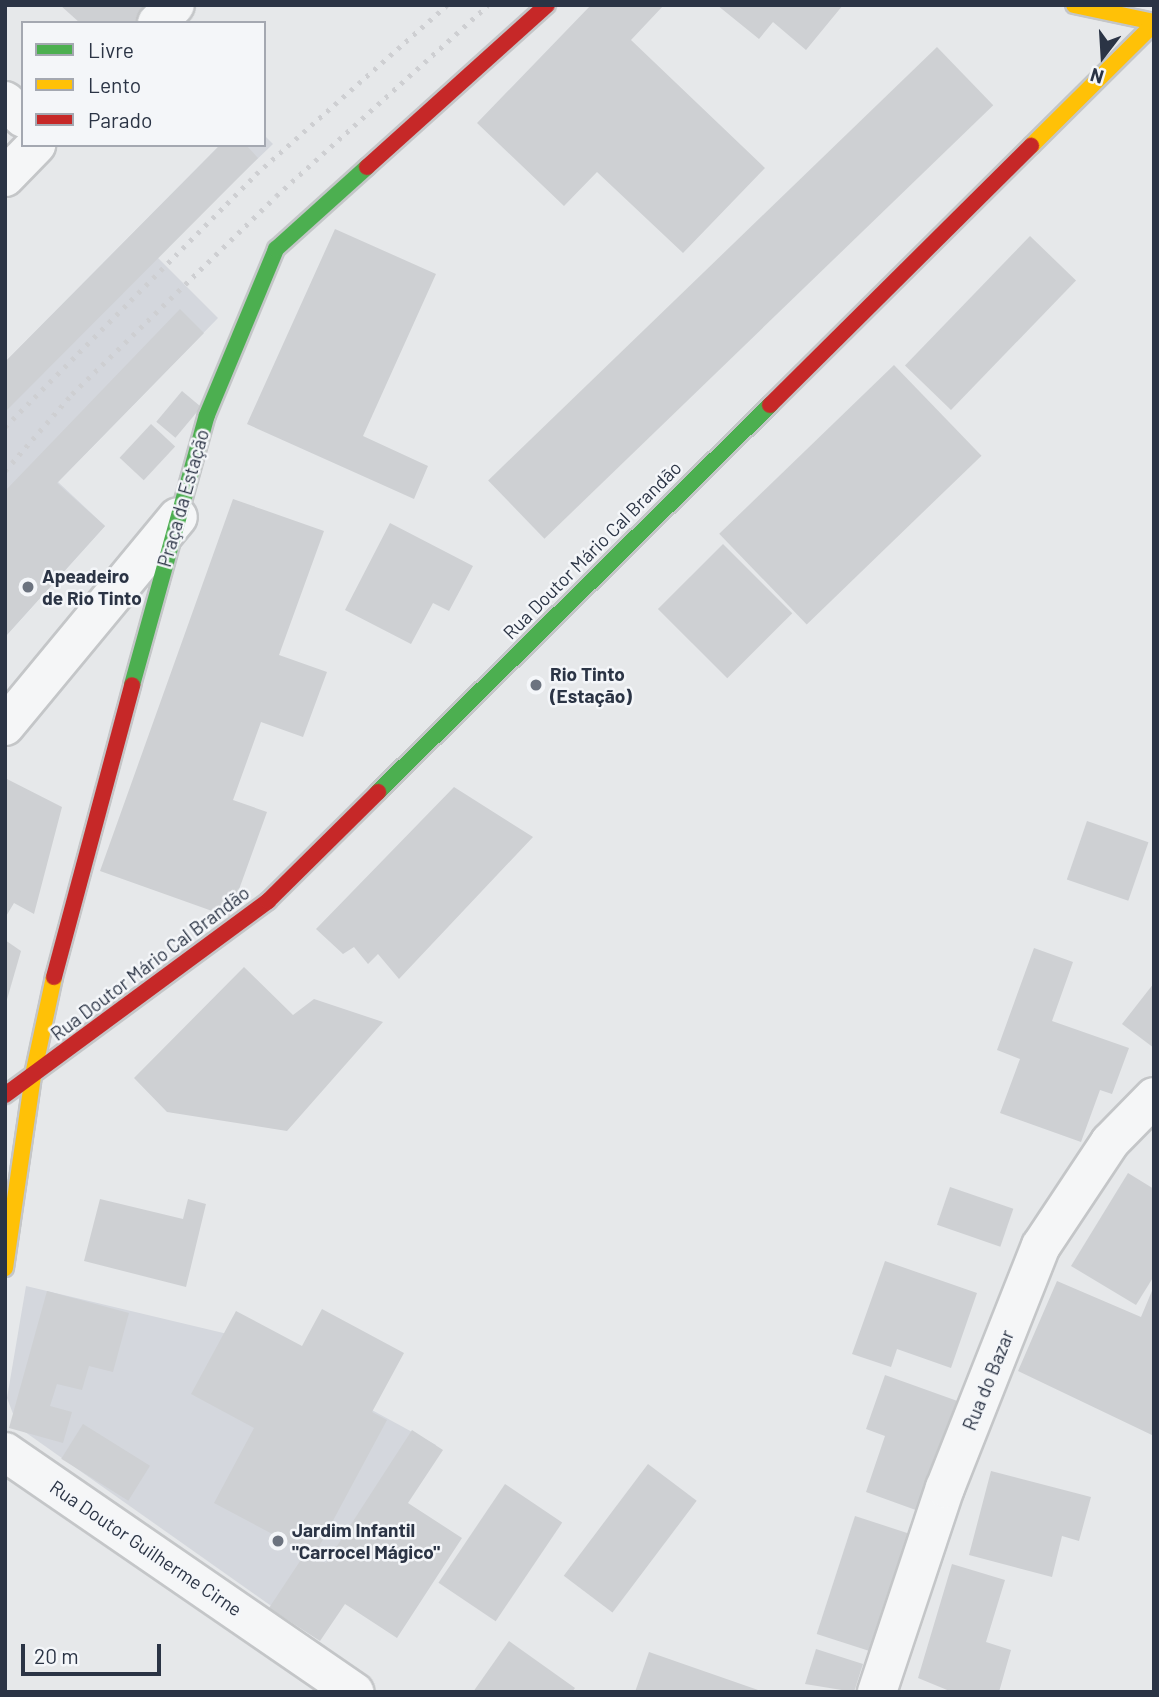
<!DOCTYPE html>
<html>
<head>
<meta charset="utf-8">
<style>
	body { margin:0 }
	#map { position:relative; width:1159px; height:1697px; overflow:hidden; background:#e6e8ea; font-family:Barlow,sans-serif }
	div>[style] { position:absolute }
	.built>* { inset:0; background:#d4d7dd }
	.building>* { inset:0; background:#ced0d3; transform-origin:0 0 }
	.roads { filter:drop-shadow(2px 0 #c4c6c8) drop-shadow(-2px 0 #c4c6c8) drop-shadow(0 2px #c4c6c8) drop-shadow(0 -2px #c4c6c8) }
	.street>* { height:38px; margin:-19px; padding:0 19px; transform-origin:19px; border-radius:19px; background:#f5f6f7 }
	.fast>* { height:16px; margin:-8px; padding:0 8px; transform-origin:8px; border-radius:8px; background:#4caf50 }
	.slow>* { height:16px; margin:-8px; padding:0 8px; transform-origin:8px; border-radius:8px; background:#ffc107 }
	.jam>* { height:16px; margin:-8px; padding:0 8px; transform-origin:8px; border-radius:8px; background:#c62828 }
	.rail>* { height:5px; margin-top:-2.5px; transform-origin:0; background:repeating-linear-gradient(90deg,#cecfd2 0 3.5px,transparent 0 10.5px) }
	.dots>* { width:19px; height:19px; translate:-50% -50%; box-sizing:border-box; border:4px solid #f4f6f9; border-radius:50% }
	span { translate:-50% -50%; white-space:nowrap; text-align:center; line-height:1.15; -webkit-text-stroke:5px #f4f6f9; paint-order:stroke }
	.street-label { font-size:19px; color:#2b3445 }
	.poi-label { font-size:19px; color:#2b3445; font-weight:700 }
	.left { translate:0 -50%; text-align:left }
	.frame { position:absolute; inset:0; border:7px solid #2b3445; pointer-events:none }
	.legend { position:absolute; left:21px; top:21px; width:245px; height:126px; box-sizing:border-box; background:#f4f6f9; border:2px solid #a4a8b1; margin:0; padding:9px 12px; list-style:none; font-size:21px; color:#2b3445 }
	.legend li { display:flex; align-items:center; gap:14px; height:35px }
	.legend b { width:35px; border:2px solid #a4a8b1 }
	.north { position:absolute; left:1068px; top:21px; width:70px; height:70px; -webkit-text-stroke:5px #f4f6f9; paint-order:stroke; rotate:197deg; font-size:19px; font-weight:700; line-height:28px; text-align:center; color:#2b3445 }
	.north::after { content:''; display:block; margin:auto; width:24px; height:32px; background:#2b3445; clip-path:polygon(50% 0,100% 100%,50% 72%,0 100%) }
	.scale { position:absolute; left:21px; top:1644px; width:140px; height:32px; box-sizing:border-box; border:4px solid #2b3445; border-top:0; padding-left:9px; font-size:21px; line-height:24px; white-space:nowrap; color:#2b3445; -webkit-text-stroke:5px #f4f6f9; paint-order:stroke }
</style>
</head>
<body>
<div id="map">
	<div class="built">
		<div style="clip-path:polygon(264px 135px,273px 144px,156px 256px,218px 318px,58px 482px,105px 526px,5px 637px,5px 362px,220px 145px,264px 145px)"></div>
		<div style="clip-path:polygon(26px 1286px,236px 1336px,436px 1445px,315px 1637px,18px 1427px,7px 1398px)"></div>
	</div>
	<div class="building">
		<div style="clip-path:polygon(60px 5px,152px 5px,136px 23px,80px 23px)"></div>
		<div style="clip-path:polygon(591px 5px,664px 5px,631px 40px,765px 168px,683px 253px,597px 172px,564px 206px,477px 123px)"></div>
		<div style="clip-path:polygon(717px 5px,843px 5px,806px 50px,773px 22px,759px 39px)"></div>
		<div style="left:937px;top:47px;width:81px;height:624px;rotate:46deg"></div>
		<div style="clip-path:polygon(220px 145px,246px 145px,258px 158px,5px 412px,5px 362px)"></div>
		<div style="clip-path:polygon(335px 229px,436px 274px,363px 436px,428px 466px,414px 499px,247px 424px)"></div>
		<div style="left:1030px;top:236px;width:64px;height:180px;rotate:44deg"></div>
		<div style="clip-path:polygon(180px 309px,204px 333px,57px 483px,105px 526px,5px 637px,5px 491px)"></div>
		<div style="left:894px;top:365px;width:126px;height:243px;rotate:46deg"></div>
		<div style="left:182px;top:391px;width:25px;height:40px;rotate:40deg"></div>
		<div style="left:151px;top:424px;width:33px;height:46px;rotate:43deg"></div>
		<div style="clip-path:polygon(233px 499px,324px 531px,279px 655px,327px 672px,303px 737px,261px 722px,233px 800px,267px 812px,229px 917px,100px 871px)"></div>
		<div style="clip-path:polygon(390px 523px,473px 566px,449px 611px,433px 603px,411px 644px,345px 610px)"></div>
		<div style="left:723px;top:544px;width:98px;height:92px;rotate:45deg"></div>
		<div style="clip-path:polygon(5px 778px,62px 807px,34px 914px,14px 903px,5px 918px)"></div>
		<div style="clip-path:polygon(454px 787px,533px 837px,399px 979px,378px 954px,368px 964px,354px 947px,343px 954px,316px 929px)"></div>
		<div style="left:1087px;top:821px;width:65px;height:62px;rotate:19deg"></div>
		<div style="clip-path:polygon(5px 940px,21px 951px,6px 1003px,5px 1003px)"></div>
		<div style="clip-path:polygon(1034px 948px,1073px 962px,1052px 1021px,1129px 1048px,1112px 1094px,1100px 1090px,1081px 1142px,1000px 1113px,1020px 1059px,997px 1050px)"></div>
		<div style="clip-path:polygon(244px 967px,293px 1015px,314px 999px,383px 1022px,287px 1131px,167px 1112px,134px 1078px)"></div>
		<div style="clip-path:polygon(1154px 983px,1154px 1048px,1122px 1024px)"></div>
		<div style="clip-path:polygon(1128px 1173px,1154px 1189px,1154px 1276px,1136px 1305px,1071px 1266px)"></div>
		<div style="left:950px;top:1187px;width:67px;height:40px;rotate:19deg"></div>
		<div style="clip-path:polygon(100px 1199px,183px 1219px,188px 1199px,206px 1204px,186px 1287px,84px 1261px)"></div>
		<div style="clip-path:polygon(885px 1261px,977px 1293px,951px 1368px,897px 1349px,891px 1367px,852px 1354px)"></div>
		<div style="clip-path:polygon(1057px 1281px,1141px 1317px,1154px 1286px,1154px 1436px,1018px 1371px)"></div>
		<div style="clip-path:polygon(47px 1291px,129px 1313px,113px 1372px,89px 1366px,82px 1390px,57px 1384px,50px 1406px,72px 1412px,63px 1443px,9px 1428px)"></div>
		<div style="clip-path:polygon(322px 1309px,404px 1353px,372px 1412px,387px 1420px,314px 1556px,326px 1563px,412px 1430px,443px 1450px,408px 1503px,462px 1538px,397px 1638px,345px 1604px,320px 1641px,269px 1608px,306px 1552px,214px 1503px,254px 1428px,191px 1394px,236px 1311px,302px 1346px)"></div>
		<div style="clip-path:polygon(885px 1375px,963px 1403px,924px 1513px,866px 1492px,885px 1436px,866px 1429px)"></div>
		<div style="left:83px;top:1424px;width:79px;height:41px;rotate:32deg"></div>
		<div style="left:648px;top:1464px;width:61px;height:140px;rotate:37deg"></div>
		<div style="clip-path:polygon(991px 1471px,1091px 1497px,1079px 1541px,1062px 1536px,1052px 1577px,969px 1555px)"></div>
		<div style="left:505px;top:1484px;width:69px;height:119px;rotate:34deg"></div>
		<div style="left:855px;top:1516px;width:62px;height:124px;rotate:18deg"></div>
		<div style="clip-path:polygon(952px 1564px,1005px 1580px,986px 1642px,1011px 1650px,999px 1692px,952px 1692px,918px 1678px)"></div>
		<div style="clip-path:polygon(509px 1641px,575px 1688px,572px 1692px,473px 1692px)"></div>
		<div style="clip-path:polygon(816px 1649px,863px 1664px,854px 1692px,805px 1684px)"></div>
		<div style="clip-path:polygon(649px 1652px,761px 1691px,761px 1692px,635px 1692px)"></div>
	</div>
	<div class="roads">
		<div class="street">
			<div style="left:157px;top:23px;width:25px;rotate:-45deg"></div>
			<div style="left:5px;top:101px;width:25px;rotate:43deg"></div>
			<div style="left:5px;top:177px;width:45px;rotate:-45.9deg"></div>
			<div style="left:5px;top:726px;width:271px;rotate:-50.4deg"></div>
			<div style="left:5px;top:1452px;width:424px;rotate:34.5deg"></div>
			<div style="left:877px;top:1692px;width:215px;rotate:-71.6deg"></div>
			<div style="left:945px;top:1488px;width:260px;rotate:-68.4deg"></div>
			<div style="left:1041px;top:1246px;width:125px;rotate:-56.4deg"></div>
			<div style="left:1110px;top:1142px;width:63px;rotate:-45.6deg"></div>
		</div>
		<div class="fast">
			<div style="left:132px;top:685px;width:280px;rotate:-74.5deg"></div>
			<div style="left:207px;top:415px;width:180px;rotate:-67.4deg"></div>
			<div style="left:276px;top:249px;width:122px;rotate:-42deg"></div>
			<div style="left:378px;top:792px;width:551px;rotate:-44.63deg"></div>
		</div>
		<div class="slow">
			<div style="left:1074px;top:5px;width:82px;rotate:12deg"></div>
			<div style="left:1031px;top:146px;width:173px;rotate:-44.8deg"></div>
			<div style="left:5px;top:1268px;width:195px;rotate:-81.7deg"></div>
			<div style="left:33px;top:1075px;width:100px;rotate:-77.9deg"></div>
		</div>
		<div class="jam">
			<div style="left:367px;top:167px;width:242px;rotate:-42deg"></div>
			<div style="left:770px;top:405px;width:368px;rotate:-44.8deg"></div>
			<div style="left:54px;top:977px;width:302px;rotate:-75deg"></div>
			<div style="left:5px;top:1095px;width:327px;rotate:-36.4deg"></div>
			<div style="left:268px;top:901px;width:155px;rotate:-44.7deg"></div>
		</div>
	</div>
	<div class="rail">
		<div style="left:5px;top:427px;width:356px;rotate:-45.2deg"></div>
		<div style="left:256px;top:174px;width:255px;rotate:-41.5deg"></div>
		<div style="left:5px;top:471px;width:102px;rotate:-49deg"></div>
		<div style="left:72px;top:394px;width:284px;rotate:-44.1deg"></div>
		<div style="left:276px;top:196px;width:285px;rotate:-42deg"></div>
	</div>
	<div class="dots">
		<div style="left:28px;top:587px;background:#6c737f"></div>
		<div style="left:536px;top:685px;background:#6c737f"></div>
		<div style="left:278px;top:1541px;background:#6c737f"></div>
	</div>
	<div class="street-label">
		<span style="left:183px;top:498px;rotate:-74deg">Praça da Estação</span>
		<span style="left:592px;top:550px;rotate:-45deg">Rua Doutor Mário Cal Brandão</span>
		<span style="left:150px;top:963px;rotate:-37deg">Rua Doutor Mário Cal Brandão</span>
		<span style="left:988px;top:1380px;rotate:-68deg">Rua do Bazar</span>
		<span style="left:146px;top:1548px;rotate:34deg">Rua Doutor Guilherme Cirne</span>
	</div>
	<div class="poi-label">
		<span class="left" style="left:42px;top:587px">Apeadeiro<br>de Rio Tinto</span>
		<span class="left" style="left:550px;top:685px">Rio Tinto<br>(Estação)</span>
		<span class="left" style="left:292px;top:1541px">Jardim Infantil<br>"Carrocel Mágico"</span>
	</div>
	<div class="frame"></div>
	<ul class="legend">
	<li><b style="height:9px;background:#4caf50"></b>Livre</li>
	<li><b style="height:9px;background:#ffc107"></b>Lento</li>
	<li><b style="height:9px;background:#c62828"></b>Parado</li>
	</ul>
	<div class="north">N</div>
	<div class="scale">20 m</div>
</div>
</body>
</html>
